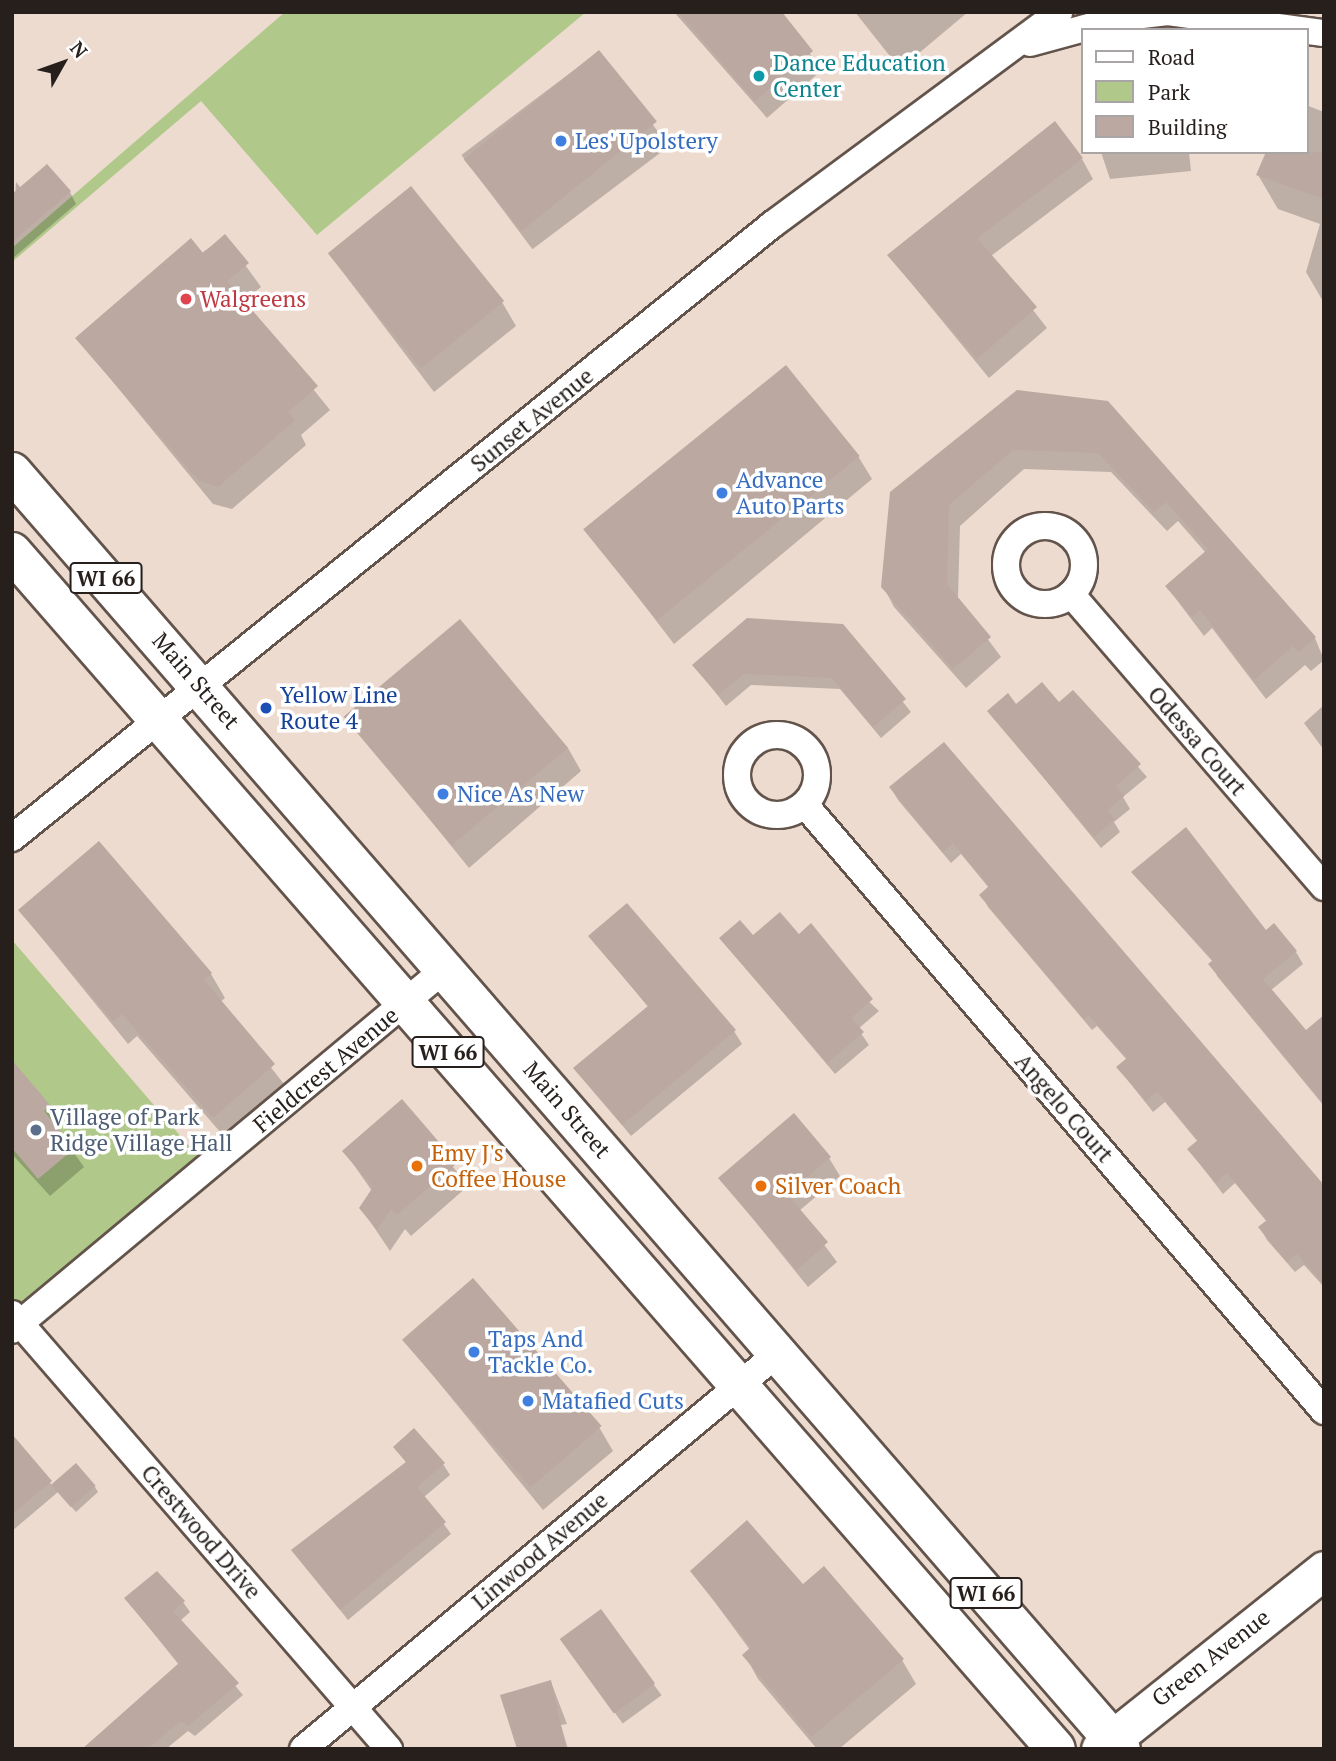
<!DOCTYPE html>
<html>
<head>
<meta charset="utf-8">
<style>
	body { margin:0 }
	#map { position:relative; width:1336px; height:1761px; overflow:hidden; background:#eddbd0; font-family:"PT Serif",serif }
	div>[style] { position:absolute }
	.green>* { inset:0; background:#b0c889 }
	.shadow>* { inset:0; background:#0003; transform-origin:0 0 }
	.building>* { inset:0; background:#bba8a0; transform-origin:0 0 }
	.roads { filter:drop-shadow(2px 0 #63544b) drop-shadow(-2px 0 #63544b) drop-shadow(0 2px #63544b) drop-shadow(0 -2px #63544b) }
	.street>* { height:26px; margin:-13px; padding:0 13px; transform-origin:13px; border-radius:13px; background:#fff }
	.street>.ring { margin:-13px; padding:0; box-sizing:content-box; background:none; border:26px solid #fff; border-radius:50% }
	.secondary>* { height:37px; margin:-18.5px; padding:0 18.5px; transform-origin:18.5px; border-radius:18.5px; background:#fff }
	.primary>* { height:38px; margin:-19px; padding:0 19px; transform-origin:19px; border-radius:19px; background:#fff }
	.dots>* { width:19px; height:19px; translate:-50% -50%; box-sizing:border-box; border:4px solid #fff; border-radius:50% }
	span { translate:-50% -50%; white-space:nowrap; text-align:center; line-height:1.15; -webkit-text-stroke:7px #fff; paint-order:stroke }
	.shield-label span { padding:2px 5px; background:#fff; border:2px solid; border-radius:5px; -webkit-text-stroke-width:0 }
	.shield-label { font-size:21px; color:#261f1b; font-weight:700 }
	.culture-label { font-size:23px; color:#0d838f }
	.left { translate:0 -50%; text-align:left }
	.shop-label { font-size:23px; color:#366cbe }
	.health-label { font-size:23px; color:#be3a42 }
	.street-label { font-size:23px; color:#261f1b }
	.transit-label { font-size:23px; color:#164399 }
	.service-label { font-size:23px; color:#4e5e75 }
	.food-label { font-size:23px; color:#c56008 }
	.frame { position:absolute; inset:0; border:14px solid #261f1b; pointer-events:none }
	.legend { position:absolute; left:1081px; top:28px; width:228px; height:126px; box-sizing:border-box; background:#fff; border:2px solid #a8a5a4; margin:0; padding:9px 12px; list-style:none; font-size:21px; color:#261f1b }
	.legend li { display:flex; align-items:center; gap:14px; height:35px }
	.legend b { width:35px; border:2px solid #a8a5a4 }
	.north { position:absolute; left:28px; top:28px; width:70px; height:70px; -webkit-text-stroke:5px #fff; paint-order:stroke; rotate:50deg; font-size:19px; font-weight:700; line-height:28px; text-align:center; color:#261f1b }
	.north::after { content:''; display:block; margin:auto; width:24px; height:32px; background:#261f1b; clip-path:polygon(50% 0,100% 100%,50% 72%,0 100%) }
</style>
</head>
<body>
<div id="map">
	<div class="green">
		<div style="clip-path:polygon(285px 12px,586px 12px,317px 235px,201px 101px,12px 262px,12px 248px)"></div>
		<div style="clip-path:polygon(12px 940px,208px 1168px,12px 1314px)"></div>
	</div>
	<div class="shadow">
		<div style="clip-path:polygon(674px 12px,779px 12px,822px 70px,767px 118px)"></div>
		<div style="clip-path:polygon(855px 12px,968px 12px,900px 69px)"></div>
		<div style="left:598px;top:52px;width:118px;height:171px;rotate:53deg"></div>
		<div style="clip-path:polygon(1306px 105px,1324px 112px,1324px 303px,1306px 272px,1320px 224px,1278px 209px,1258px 175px,1306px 152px)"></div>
		<div style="clip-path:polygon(1101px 152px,1189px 152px,1191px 171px,1110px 179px)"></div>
		<div style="clip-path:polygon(1082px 159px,1093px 179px,991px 256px,1047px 328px,989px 378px,889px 256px)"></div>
		<div style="clip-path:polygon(16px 182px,21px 188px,70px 192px,76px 204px,12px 259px)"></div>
		<div style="clip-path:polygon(225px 237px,261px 287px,243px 302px,330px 410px,301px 435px,306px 445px,232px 509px,213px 504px,77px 338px)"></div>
		<div style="clip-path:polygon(329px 254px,502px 302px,516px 326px,434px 392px)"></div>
		<div style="clip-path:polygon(1107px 402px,1315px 638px,1324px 660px,1311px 671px,1305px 665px,1266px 699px,1212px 628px,1204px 636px,1167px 587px,1206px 553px,1178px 521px,1167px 531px,1111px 472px,1024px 469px,960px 526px,958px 599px,1001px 657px,966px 688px,894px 607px,883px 586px,891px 493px)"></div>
		<div style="clip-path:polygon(858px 456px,872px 479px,674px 644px,588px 532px)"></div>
		<div style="clip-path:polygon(842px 626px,911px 712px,881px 738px,840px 689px,751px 685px,726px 706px,694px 665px)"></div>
		<div style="clip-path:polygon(1073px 692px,1147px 777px,1123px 797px,1130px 809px,1114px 822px,1120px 832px,1101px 848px,989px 711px,1059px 704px)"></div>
		<div style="clip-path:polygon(1324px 705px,1324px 750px,1304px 723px)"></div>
		<div style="clip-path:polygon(348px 718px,568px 748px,581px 771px,469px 868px)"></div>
		<div style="clip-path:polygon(943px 744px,1324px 1188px,1324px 1287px,1304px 1265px,1295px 1272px,1267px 1240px,1260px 1228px,1267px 1222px,1235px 1183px,1223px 1194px,1189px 1150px,1198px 1142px,1165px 1102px,1153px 1112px,1118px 1068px,1127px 1060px,1097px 1026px,1092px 1030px,988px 907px,982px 895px,989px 888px,961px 854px,951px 863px,898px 800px,891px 788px)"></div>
		<div style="clip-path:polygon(1133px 873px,1266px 932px,1274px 926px,1296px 952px,1303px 964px,1270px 991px,1305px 1033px,1324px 1017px,1324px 1106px,1217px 976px,1213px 962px)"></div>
		<div style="clip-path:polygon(20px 911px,211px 974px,225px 998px,220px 1002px,287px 1088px,228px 1141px,137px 1036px,128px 1044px)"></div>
		<div style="clip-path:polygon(590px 936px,734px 1031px,742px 1044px,631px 1136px,575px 1068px,649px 1008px)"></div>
		<div style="clip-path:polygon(798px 936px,879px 1011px,858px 1029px,869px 1045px,835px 1074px,721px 939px)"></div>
		<div style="clip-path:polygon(12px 1062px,50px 1107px,60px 1125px,56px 1128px,84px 1167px,50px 1196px,12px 1154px)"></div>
		<div style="clip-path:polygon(402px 1102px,468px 1186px,411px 1236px,405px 1229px,390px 1251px,361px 1208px,372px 1191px,344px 1151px)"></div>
		<div style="clip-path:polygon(829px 1158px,840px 1176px,799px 1211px,837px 1262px,808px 1287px,720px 1178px)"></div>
		<div style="clip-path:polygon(404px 1340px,599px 1427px,613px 1451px,543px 1510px)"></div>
		<div style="clip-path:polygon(12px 1443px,54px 1487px,95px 1487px,98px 1492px,76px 1512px,58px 1492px,12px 1531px)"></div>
		<div style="clip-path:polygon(396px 1447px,443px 1464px,450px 1475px,424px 1497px,451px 1534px,348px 1620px,293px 1551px,407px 1464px)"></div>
		<div style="clip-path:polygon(692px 1571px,803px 1587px,902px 1660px,916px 1684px,839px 1749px,817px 1749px,758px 1679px,745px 1655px,750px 1650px)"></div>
		<div style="clip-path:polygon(126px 1599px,183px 1602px,190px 1612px,180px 1621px,243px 1695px,195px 1736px,188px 1731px,166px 1749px,84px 1749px,179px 1665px)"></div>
		<div style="left:601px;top:1612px;width:103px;height:48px;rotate:54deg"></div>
		<div style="clip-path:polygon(551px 1682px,567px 1724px,561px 1725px,568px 1749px,518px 1749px)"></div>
	</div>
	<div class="building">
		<div style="clip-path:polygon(678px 12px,782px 12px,813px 51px,755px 101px)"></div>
		<div style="left:599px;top:50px;width:92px;height:174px;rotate:51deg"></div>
		<div style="clip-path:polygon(1055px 121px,1083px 158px,977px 238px,1037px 307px,977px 359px,887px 255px)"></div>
		<div style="clip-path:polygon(1266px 152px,1324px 152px,1324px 199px,1256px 175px)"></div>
		<div style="clip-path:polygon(47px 164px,71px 191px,12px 242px,12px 194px)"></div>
		<div style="left:411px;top:186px;width:148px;height:107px;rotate:51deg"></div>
		<div style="clip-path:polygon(225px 234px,249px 263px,227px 281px,318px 386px,288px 412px,295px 420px,218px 487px,198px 480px,75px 338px,191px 238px,203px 253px)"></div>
		<div style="left:786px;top:365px;width:117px;height:261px;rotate:51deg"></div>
		<div style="clip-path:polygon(1017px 390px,1108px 401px,1316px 637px,1299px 652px,1293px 646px,1254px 680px,1200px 610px,1192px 617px,1165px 586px,1208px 549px,1166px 502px,1154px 512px,1098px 453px,1013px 450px,949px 505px,947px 584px,991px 637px,953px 669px,881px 587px,890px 492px)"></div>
		<div style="clip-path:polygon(747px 618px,843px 624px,906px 699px,873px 727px,832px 678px,744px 674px,718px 695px,692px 665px)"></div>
		<div style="left:460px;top:619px;width:168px;height:152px;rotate:50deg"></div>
		<div style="clip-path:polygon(1042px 682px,1059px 702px,1073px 690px,1141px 764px,1116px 786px,1124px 796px,1107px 810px,1115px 819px,1094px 837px,987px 711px,1008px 693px,1016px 704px)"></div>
		<div style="clip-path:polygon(944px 742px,1324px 1185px,1324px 1285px,1297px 1254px,1287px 1262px,1258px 1227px,1267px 1220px,1227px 1173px,1216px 1183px,1187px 1149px,1198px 1140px,1157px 1091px,1146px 1101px,1116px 1067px,1127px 1058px,1089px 1015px,1084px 1019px,979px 895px,989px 886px,953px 843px,943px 852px,889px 787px)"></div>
		<div style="clip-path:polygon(1186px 827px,1266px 930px,1274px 923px,1297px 951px,1263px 979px,1306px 1030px,1324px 1015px,1324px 1104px,1208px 964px,1213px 960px,1131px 872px)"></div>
		<div style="clip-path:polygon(99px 841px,212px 973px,204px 980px,275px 1064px,213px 1118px,122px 1014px,113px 1021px,18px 910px)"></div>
		<div style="clip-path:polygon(627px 903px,736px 1030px,622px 1125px,573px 1068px,648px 1006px,588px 936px)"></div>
		<div style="clip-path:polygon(780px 912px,799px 934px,811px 923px,873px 999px,851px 1018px,864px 1032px,827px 1063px,719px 938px,740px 920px,753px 935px)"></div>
		<div style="clip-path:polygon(12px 1060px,51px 1106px,44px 1111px,75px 1148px,38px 1179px,12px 1148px)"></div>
		<div style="clip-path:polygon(402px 1099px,457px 1163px,397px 1215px,391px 1209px,377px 1230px,359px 1208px,373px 1187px,342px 1151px)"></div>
		<div style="clip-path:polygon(794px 1113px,831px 1157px,787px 1194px,828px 1242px,797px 1270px,718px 1178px)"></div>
		<div style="left:473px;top:1278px;width:196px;height:94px;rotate:49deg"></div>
		<div style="clip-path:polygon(414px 1428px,445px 1463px,417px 1487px,446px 1522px,340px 1610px,291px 1550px,406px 1462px,393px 1447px)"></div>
		<div style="clip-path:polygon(12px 1434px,52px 1481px,12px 1514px)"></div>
		<div style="left:76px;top:1463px;width:30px;height:33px;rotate:49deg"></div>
		<div style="clip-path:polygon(747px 1520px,803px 1584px,824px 1566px,904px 1659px,811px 1737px,742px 1655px,751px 1647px,690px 1571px)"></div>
		<div style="clip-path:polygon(157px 1571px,185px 1601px,173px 1611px,239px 1683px,188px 1726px,181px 1721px,147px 1749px,82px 1749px,179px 1663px,124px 1598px)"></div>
		<div style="left:601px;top:1609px;width:92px;height:51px;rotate:54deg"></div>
		<div style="clip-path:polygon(551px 1680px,566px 1749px,517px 1749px,500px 1695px)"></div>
	</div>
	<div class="roads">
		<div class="street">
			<div style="left:1030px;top:43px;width:98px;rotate:-15.3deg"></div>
			<div style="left:1125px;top:17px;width:43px;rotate:-6.6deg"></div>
			<div style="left:1168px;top:12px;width:157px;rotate:7.7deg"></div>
			<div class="ring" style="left:1006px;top:526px;width:52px;height:52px"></div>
			<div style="left:1071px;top:594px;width:387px;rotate:49.2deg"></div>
			<div class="ring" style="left:737px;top:735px;width:54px;height:54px"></div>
			<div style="left:805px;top:805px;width:798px;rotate:49.42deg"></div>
			<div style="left:12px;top:838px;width:978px;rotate:-38.9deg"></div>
			<div style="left:773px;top:224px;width:356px;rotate:-36.5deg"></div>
			<div style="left:12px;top:1314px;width:576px;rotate:49.09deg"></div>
			<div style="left:12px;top:1330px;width:564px;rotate:-39.82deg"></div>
			<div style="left:303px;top:1749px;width:618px;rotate:-39.82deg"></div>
		</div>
		<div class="secondary">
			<div style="left:1100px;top:1749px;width:287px;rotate:-38.6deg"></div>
		</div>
		<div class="primary">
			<div style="left:12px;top:472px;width:1691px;rotate:49.03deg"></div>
			<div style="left:12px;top:552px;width:1588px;rotate:48.91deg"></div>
		</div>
	</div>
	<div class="dots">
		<div style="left:759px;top:76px;background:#0f9aa8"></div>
		<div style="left:561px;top:141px;background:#3f7fe0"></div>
		<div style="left:186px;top:299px;background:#e0444e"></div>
		<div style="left:722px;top:493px;background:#3f7fe0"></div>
		<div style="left:266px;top:708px;background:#1a4fb4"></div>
		<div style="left:443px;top:794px;background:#3f7fe0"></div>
		<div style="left:36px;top:1130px;background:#5c6f8a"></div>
		<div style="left:417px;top:1166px;background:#e8710a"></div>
		<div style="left:761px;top:1186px;background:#e8710a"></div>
		<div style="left:474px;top:1352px;background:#3f7fe0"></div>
		<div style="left:528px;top:1401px;background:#3f7fe0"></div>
	</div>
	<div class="shield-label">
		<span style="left:106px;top:578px">WI 66</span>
		<span style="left:448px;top:1052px">WI 66</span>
		<span style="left:986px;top:1593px">WI 66</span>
	</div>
	<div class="culture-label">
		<span class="left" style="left:773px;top:76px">Dance Education<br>Center</span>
	</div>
	<div class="shop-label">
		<span class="left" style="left:575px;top:141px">Les' Upolstery</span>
		<span class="left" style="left:736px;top:493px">Advance<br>Auto Parts</span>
		<span class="left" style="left:457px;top:794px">Nice As New</span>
		<span class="left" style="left:488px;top:1352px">Taps And<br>Tackle Co.</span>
		<span class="left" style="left:542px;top:1401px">Matafied Cuts</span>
	</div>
	<div class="health-label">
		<span class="left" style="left:200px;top:299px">Walgreens</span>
	</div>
	<div class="street-label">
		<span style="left:532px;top:420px;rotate:-39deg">Sunset Avenue</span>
		<span style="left:196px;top:681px;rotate:49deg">Main Street</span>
		<span style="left:1197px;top:741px;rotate:49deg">Odessa Court</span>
		<span style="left:326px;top:1070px;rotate:-40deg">Fieldcrest Avenue</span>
		<span style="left:1064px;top:1108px;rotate:49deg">Angelo Court</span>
		<span style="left:567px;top:1110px;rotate:49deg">Main Street</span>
		<span style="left:201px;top:1532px;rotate:49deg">Crestwood Drive</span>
		<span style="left:540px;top:1551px;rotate:-40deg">Linwood Avenue</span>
		<span style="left:1211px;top:1658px;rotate:-38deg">Green Avenue</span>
	</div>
	<div class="transit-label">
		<span class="left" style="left:280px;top:708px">Yellow Line<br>Route 4</span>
	</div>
	<div class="service-label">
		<span class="left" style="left:50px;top:1130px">Village of Park<br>Ridge Village Hall</span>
	</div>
	<div class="food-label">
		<span class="left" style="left:431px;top:1166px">Emy J's<br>Coffee House</span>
		<span class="left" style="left:775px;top:1186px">Silver Coach</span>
	</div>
	<div class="frame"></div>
	<ul class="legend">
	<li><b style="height:9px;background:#fff"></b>Road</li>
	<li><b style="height:19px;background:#b0c889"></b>Park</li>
	<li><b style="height:19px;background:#bba8a0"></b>Building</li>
	</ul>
	<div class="north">N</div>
</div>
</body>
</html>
